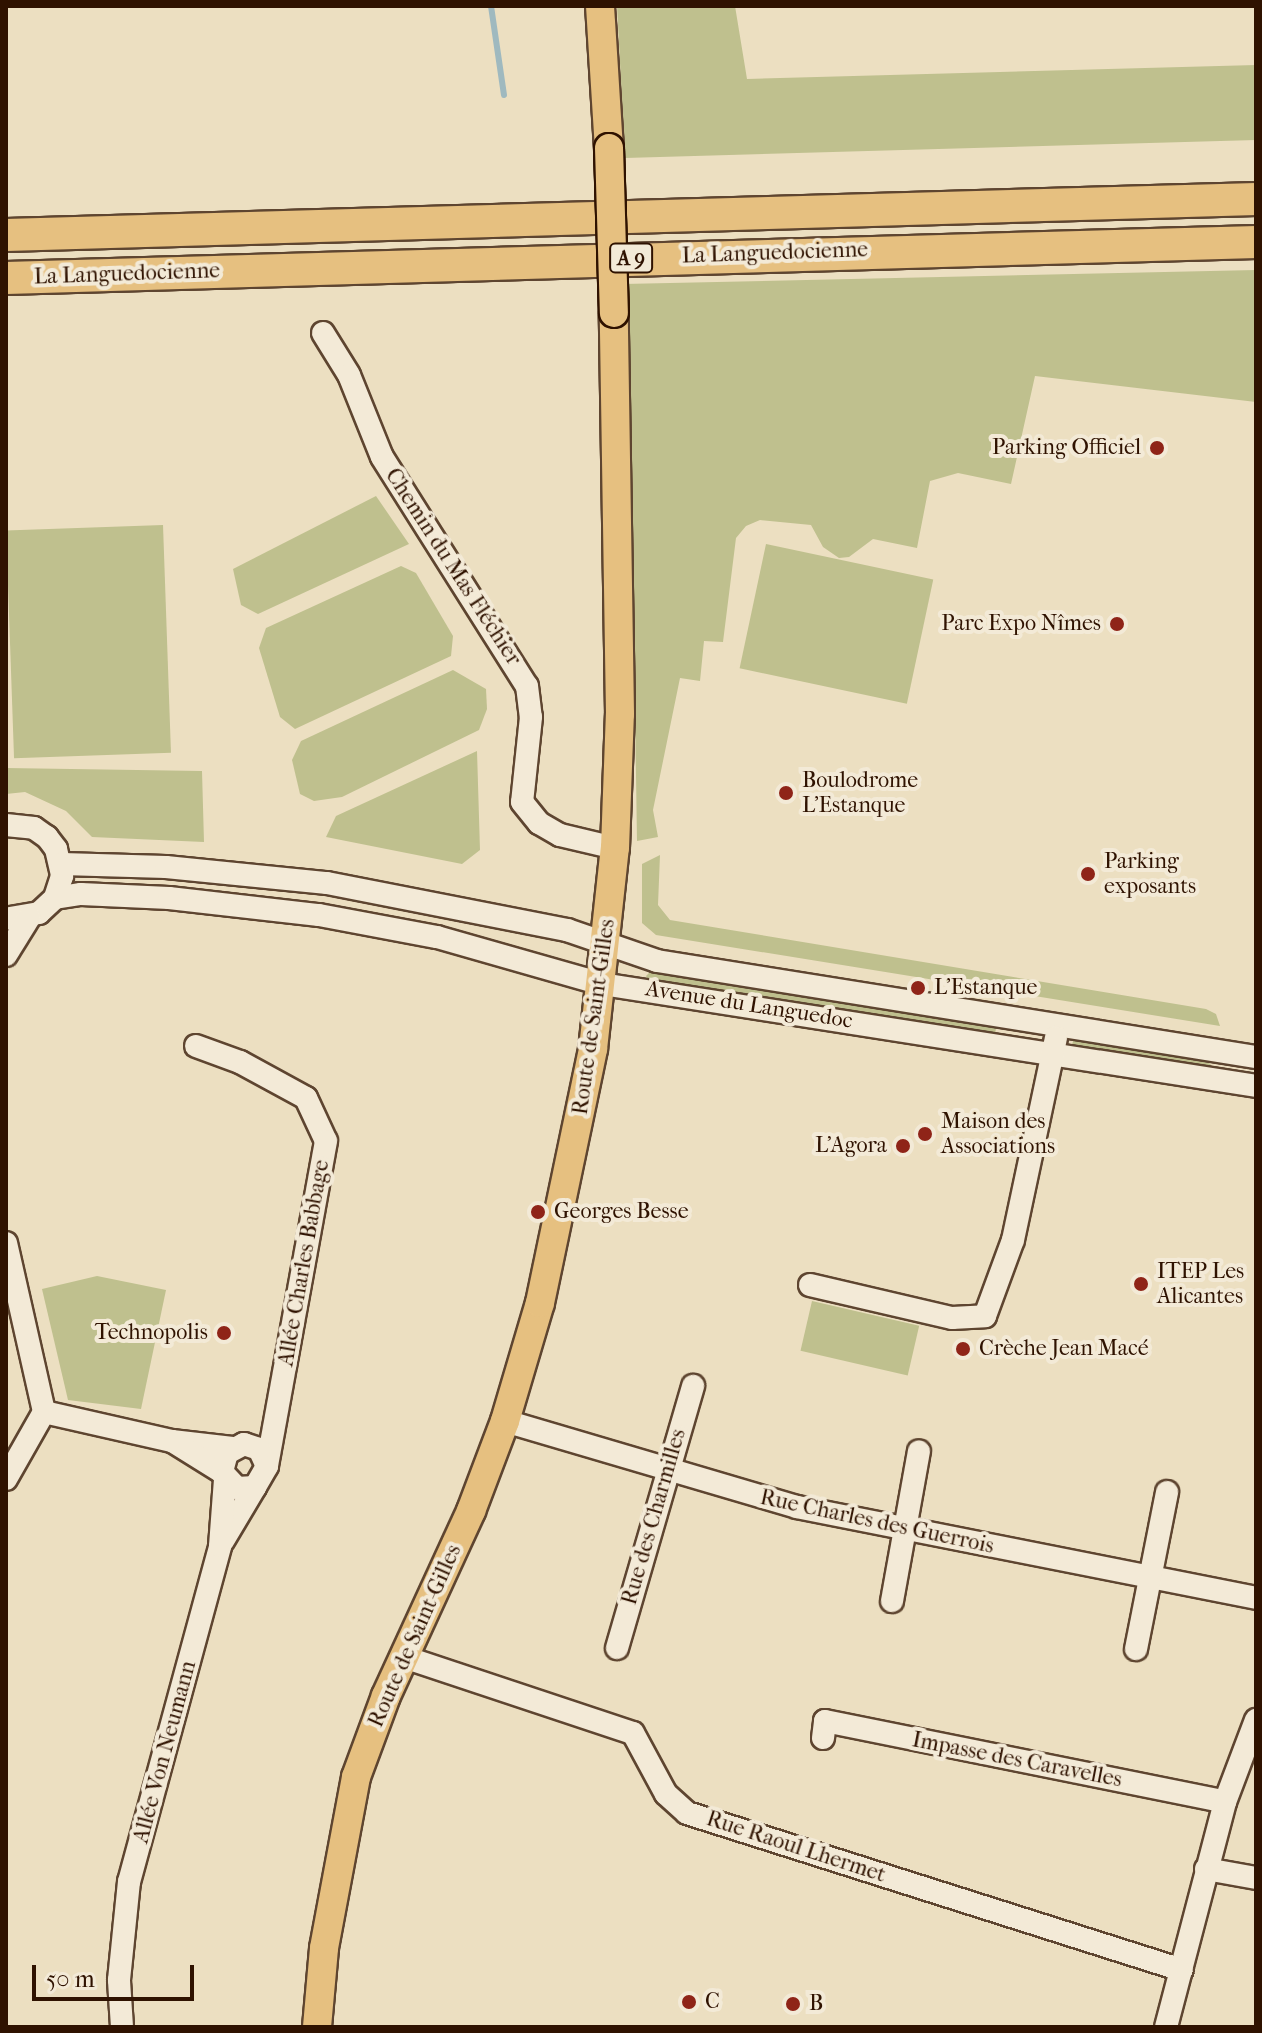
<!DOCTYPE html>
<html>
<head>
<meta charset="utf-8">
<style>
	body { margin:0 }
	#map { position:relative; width:1262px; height:2033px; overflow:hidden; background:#ecdfc1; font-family:"IM FELL French Canon",serif }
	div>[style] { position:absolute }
	.green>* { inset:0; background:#bfc08e; transform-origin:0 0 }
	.stream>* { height:6px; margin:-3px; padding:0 3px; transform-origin:3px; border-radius:3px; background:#9fb9bf }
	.roads { filter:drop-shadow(2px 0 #5e4530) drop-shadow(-2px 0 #5e4530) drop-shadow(0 2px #5e4530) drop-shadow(0 -2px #5e4530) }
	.minor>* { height:22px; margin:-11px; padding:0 11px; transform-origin:11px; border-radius:11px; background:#f3ead7 }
	.major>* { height:28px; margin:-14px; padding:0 14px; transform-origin:14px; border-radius:14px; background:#e6c080 }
	.highway>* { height:32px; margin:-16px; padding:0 16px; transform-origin:16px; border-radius:16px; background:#e6c080 }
	.bridges { filter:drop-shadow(2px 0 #2f1200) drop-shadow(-2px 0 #2f1200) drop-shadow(0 2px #2f1200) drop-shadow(0 -2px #2f1200) }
	.major-bridge>* { height:28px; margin:-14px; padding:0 14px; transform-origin:14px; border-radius:14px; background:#e6c080 }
	.dots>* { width:22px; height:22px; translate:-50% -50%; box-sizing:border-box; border:4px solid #f3ead7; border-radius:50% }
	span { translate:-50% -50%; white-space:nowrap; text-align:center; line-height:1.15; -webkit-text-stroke:8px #f3ead7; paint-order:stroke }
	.shield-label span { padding:2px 6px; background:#f3ead7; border:2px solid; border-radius:6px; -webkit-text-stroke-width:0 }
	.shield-label { font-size:20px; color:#2f1200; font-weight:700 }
	.street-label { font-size:22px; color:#2f1200 }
	.poi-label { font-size:22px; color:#2f1200 }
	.right { translate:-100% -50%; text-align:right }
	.left { translate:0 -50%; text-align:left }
	.frame { position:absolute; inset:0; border:8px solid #2f1200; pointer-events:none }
	.scale { position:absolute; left:32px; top:1965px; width:162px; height:36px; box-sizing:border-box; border:4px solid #2f1200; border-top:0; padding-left:10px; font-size:24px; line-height:28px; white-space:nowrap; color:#2f1200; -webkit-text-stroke:6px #f3ead7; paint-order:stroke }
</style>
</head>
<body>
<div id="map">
	<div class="green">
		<div style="clip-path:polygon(617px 6px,735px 6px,747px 79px,1256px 65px,1256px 140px,625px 158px)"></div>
		<div style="clip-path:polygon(1256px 270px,1256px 402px,1035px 376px,1011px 484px,958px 473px,930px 481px,917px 548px,873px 539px,849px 557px,839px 558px,823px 547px,811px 525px,760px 520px,746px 526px,736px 538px,723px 642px,704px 641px,700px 681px,680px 678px,653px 810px,658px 837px,637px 841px,629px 320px,623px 284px)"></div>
		<div style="clip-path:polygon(376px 496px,409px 544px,258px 614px,241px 605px,233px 569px)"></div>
		<div style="left:163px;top:525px;width:228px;height:157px;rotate:88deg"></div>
		<div style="left:766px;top:544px;width:171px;height:127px;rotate:12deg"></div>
		<div style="clip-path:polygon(401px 566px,416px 573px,453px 636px,451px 656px,295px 729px,280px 717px,259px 648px,266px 628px)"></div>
		<div style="clip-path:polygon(453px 670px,486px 689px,487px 709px,479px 730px,342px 797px,314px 801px,300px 794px,292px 760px,301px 741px)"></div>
		<div style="clip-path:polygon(477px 751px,480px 850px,462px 864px,326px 837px,336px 816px)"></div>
		<div style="clip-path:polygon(6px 768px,202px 771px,204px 842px,92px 837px,66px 811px,25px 792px,6px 794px)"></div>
		<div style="clip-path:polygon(660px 855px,658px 905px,670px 920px,1206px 1009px,1216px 1014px,1220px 1026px,656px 935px,642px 923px,642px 864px)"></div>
		<div style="clip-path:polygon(651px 971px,996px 1027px,995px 1036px,649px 981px,646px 976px)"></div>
		<div style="clip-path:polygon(1074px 1039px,1206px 1060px,1211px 1065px,1210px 1069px,1071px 1047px)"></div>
		<div style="clip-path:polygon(97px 1276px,166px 1290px,141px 1409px,68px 1400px,42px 1289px)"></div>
		<div style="left:812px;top:1301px;width:110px;height:51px;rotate:13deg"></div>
	</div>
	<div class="stream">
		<div style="left:491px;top:6px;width:90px;rotate:81.7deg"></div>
	</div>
	<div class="roads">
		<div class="minor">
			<div style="left:323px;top:333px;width:49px;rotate:58.2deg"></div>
			<div style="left:349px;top:375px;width:88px;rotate:68.1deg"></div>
			<div style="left:382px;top:457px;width:271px;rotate:57.7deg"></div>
			<div style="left:527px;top:686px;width:31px;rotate:83deg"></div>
			<div style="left:531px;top:717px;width:85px;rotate:96deg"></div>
			<div style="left:522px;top:802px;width:27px;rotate:51deg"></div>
			<div style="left:539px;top:823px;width:24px;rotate:30deg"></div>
			<div style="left:560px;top:835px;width:57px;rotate:13.3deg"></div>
			<div style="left:6px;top:825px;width:28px;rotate:6deg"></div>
			<div style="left:34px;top:828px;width:16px;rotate:35deg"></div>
			<div style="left:47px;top:837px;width:15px;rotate:53deg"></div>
			<div style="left:56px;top:849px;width:28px;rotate:77deg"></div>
			<div style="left:62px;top:876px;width:23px;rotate:108deg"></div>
			<div style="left:55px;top:898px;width:22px;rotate:137deg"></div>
			<div style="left:39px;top:913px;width:34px;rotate:170deg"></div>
			<div style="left:62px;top:864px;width:104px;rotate:1.7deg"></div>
			<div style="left:166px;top:867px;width:162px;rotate:5.7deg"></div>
			<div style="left:327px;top:883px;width:245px;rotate:11.1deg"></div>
			<div style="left:567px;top:930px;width:95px;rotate:19deg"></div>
			<div style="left:657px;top:961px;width:607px;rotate:9.11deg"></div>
			<div style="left:55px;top:898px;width:26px;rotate:-9deg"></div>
			<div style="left:81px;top:894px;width:88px;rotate:2.6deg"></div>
			<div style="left:169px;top:898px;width:151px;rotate:6.5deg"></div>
			<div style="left:319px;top:915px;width:120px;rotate:10.6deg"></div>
			<div style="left:437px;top:937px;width:172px;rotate:15.9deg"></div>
			<div style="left:602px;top:984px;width:662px;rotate:8.86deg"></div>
			<div style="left:6px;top:955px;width:44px;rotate:-58.1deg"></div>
			<div style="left:196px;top:1046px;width:47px;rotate:20deg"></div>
			<div style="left:240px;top:1062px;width:75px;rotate:28.6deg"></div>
			<div style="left:306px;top:1098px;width:47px;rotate:65.1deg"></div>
			<div style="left:326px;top:1141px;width:330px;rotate:100.3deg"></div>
			<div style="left:6px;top:1243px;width:173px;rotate:77.3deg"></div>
			<div style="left:44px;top:1412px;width:77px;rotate:119.6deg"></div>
			<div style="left:810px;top:1285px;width:146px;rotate:13.1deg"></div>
			<div style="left:952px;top:1318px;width:33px;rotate:-3deg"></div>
			<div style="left:985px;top:1316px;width:81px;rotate:-69.8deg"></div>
			<div style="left:1013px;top:1240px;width:207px;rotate:-78deg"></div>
			<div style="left:44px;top:1412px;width:131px;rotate:12.8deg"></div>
			<div style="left:172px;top:1441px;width:61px;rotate:6.5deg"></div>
			<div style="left:505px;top:1421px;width:304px;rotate:16.4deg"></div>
			<div style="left:797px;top:1507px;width:468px;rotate:11.2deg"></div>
			<div style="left:172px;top:1441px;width:59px;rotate:31.8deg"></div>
			<div style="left:222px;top:1472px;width:22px;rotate:47deg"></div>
			<div style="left:237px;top:1488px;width:18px;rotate:-3deg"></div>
			<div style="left:255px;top:1487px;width:24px;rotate:-60deg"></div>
			<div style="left:267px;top:1466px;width:19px;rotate:-115deg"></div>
			<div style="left:259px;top:1449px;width:16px;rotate:-162deg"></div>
			<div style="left:244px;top:1444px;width:19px;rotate:152deg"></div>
			<div style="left:227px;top:1453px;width:20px;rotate:105deg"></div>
			<div style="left:223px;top:1541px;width:63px;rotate:-59.3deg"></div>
			<div style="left:892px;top:1601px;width:152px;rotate:-79.8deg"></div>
			<div style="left:617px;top:1648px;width:273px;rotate:-73.8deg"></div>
			<div style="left:1136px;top:1649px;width:160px;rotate:-78.8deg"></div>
			<div style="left:404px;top:1657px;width:241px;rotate:18.4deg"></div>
			<div style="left:633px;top:1733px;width:69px;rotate:61.6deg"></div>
			<div style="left:666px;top:1794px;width:28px;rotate:42deg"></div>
			<div style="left:687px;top:1813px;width:519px;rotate:17.6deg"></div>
			<div style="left:823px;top:1738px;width:17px;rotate:-83deg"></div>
			<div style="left:825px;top:1721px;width:408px;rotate:11.4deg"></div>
			<div style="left:1206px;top:1869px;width:51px;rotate:10.2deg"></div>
			<div style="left:122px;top:2027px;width:47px;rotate:-93.7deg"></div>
			<div style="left:119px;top:1980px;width:99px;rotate:-84.2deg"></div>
			<div style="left:129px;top:1882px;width:348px;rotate:-74.8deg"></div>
			<div style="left:220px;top:1546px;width:67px;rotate:-85.7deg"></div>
			<div style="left:1166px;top:2027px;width:233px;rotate:-75.3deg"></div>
			<div style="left:1225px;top:1802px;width:88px;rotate:-69.3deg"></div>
		</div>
		<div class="major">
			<div style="left:600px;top:6px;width:142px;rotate:86.4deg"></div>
			<div style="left:317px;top:2027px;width:79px;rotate:-84.9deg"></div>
			<div style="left:324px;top:1948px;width:174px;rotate:-79.4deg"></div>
			<div style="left:356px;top:1777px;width:86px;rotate:-69.7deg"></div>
			<div style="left:386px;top:1696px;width:204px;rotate:-65.3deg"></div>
			<div style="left:471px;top:1511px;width:96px;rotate:-69.3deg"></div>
			<div style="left:505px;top:1421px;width:123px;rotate:-73.5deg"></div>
			<div style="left:540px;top:1303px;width:259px;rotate:-78.2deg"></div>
			<div style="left:593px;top:1049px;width:202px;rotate:-83.8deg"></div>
			<div style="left:615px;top:848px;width:134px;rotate:-87.9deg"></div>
			<div style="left:620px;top:714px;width:401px;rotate:-90.9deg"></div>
		</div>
		<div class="highway">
			<div style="left:6px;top:235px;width:1251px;rotate:-1.65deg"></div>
			<div style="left:6px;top:278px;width:1251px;rotate:-1.65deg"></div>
		</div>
	</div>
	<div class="bridges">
		<div class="major-bridge">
			<div style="left:609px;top:148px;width:165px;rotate:88.3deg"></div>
		</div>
	</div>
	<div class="dots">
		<div style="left:1157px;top:448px;background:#8f2418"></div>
		<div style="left:1117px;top:624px;background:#8f2418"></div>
		<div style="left:786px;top:793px;background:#8f2418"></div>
		<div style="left:1088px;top:874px;background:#8f2418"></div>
		<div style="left:918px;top:988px;background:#8f2418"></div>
		<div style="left:925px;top:1134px;background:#8f2418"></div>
		<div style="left:903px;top:1146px;background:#8f2418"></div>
		<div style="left:538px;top:1212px;background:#8f2418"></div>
		<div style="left:1141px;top:1284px;background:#8f2418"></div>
		<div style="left:224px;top:1333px;background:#8f2418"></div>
		<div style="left:963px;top:1349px;background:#8f2418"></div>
		<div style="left:689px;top:2002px;background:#8f2418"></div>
		<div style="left:793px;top:2004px;background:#8f2418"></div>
	</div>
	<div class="shield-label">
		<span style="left:631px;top:258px">A 9</span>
	</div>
	<div class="street-label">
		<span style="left:775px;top:253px;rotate:-2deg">La Languedocienne</span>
		<span style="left:127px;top:274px;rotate:-2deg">La Languedocienne</span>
		<span style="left:453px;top:567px;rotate:57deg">Chemin du Mas Fléchier</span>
		<span style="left:749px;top:1005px;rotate:9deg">Avenue du Languedoc</span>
		<span style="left:594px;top:1017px;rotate:-82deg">Route de Saint-Gilles</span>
		<span style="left:304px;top:1263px;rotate:-80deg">Allée Charles Babbage</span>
		<span style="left:654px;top:1517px;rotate:-74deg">Rue des Charmilles</span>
		<span style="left:877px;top:1522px;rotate:12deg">Rue Charles des Guerrois</span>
		<span style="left:415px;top:1636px;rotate:-66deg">Route de Saint-Gilles</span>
		<span style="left:165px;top:1752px;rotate:-75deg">Allée Von Neumann</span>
		<span style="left:1017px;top:1760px;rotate:11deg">Impasse des Caravelles</span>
		<span style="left:796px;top:1847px;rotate:18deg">Rue Raoul Lhermet</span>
	</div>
	<div class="poi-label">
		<span class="right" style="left:1141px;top:448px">Parking Officiel</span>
		<span class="right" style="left:1101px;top:624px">Parc Expo Nîmes</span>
		<span class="left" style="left:802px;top:793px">Boulodrome<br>L'Estanque</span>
		<span class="left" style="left:1104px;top:874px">Parking<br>exposants</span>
		<span class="left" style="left:934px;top:988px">L'Estanque</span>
		<span class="left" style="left:941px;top:1134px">Maison des<br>Associations</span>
		<span class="right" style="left:887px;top:1146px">L'Agora</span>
		<span class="left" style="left:554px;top:1212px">Georges Besse</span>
		<span class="left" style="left:1157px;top:1284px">ITEP Les<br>Alicantes</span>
		<span class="right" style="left:208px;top:1333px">Technopolis</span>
		<span class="left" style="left:979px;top:1349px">Crèche Jean Macé</span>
		<span class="left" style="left:705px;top:2002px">C</span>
		<span class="left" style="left:809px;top:2004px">B</span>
	</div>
	<div class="frame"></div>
	<div class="scale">50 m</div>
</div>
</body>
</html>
